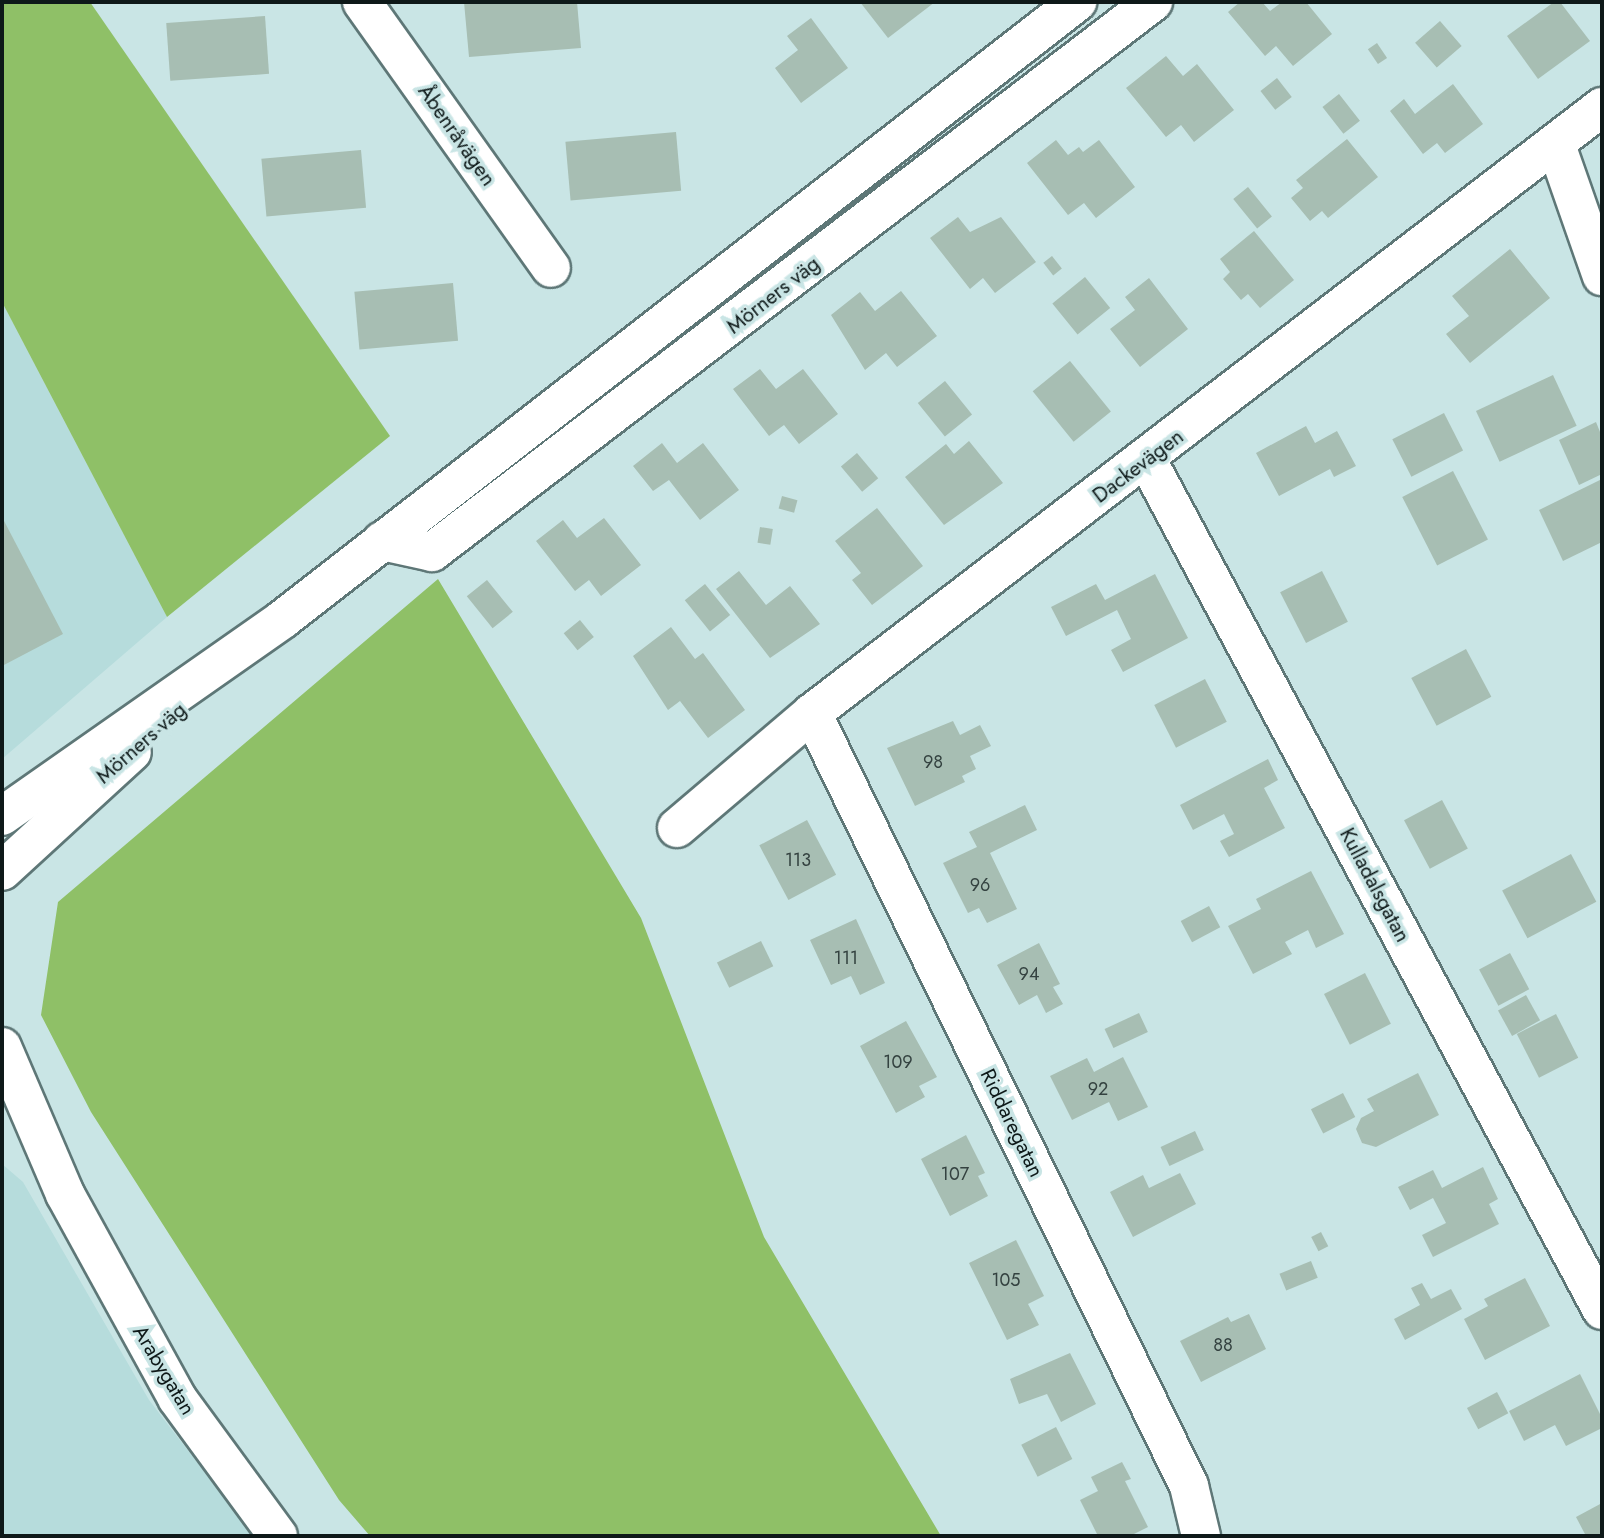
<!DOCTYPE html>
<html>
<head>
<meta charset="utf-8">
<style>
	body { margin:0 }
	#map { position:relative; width:1604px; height:1538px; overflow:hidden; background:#c9e5e5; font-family:Jost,sans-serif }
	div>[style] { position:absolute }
	.built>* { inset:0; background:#b6dcdc }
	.forest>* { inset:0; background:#8fc067 }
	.building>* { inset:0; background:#a7beb3; transform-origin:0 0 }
	.roads { filter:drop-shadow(2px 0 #5e7777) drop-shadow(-2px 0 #5e7777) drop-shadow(0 2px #5e7777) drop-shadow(0 -2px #5e7777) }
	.minor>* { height:38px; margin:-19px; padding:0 19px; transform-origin:19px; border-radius:19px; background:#fff }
	.major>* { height:38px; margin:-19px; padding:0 19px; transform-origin:19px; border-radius:19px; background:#fff }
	span { translate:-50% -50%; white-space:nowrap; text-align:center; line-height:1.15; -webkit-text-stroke:7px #c9e5e5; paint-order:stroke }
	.number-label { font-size:18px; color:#344240 }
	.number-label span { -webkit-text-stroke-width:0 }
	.street-label { font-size:21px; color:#0e1919 }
	.frame { position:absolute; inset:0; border:4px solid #0e1919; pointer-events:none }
</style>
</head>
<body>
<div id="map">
	<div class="built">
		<div style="clip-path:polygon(2px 302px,167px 617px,2px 759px)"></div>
		<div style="clip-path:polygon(2px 1164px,23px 1182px,149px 1400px,254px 1536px,2px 1536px)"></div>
	</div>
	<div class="forest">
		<div style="clip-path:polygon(2px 2px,90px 2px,390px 436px,167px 617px,2px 302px)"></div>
		<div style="clip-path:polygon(438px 579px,641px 918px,764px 1237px,941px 1536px,370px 1536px,339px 1500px,91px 1112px,41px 1015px,58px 902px)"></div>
	</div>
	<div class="building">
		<div style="clip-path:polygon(464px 2px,577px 2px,581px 48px,469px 57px)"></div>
		<div style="clip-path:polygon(860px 2px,935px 2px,888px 38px)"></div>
		<div style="clip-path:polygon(1240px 2px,1262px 2px,1270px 11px,1282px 2px,1306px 2px,1332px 34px,1293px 66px,1276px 46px,1265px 56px,1228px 12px)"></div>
		<div style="clip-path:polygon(1554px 2px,1560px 2px,1590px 41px,1538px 79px,1507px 36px)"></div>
		<div style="left:265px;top:16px;width:58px;height:99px;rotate:86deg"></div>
		<div style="clip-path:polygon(811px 18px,848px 68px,801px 103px,775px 68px,798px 50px,787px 36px)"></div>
		<div style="left:1440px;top:21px;width:33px;height:33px;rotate:49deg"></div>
		<div style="left:1377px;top:43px;width:18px;height:11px;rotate:56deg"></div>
		<div style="clip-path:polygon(1166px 56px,1183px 76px,1197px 64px,1234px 110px,1194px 142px,1181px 125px,1166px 137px,1126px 88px)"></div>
		<div style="left:1277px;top:78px;width:24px;height:21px;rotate:52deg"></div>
		<div style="clip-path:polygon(1453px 84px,1483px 124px,1445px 153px,1437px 143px,1423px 154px,1390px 111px,1404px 99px,1415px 114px)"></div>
		<div style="left:1339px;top:94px;width:34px;height:21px;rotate:52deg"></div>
		<div style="left:676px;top:132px;width:59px;height:111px;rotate:85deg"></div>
		<div style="clip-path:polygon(1347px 139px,1378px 177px,1328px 218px,1322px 211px,1310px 221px,1291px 198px,1303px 188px,1296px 180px)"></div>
		<div style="clip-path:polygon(1056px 140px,1068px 155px,1079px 147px,1083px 152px,1099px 140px,1135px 187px,1096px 218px,1084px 203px,1068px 215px,1027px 163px)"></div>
		<div style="left:361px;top:150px;width:58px;height:100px;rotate:85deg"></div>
		<div style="left:1248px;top:187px;width:38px;height:19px;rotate:51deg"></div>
		<div style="clip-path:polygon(958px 217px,970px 232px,1001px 217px,1036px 262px,995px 293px,983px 278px,970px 289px,930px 238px)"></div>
		<div style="clip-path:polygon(1254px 231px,1294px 280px,1260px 308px,1248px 294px,1241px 300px,1223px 279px,1230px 272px,1220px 259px)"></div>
		<div style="clip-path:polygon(1510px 249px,1550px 298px,1470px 363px,1446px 334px,1469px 316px,1452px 296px)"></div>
		<div style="left:1052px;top:256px;width:16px;height:11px;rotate:52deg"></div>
		<div style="left:1085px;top:277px;width:40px;height:42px;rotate:51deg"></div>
		<div style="clip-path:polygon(1149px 278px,1188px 329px,1140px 367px,1110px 329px,1135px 310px,1125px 297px)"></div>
		<div style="left:453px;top:283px;width:58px;height:99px;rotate:85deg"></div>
		<div style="clip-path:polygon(901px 291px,937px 336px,897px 367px,886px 353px,865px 370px,831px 315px,860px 292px,875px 311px)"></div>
		<div style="left:1070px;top:361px;width:65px;height:48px;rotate:51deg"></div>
		<div style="clip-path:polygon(760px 369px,776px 389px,803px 369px,838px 414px,799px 444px,784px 425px,769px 436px,733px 389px)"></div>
		<div style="left:1553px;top:375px;width:56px;height:85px;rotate:65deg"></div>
		<div style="left:945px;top:381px;width:43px;height:35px;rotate:51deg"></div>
		<div style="left:1444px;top:413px;width:42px;height:58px;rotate:63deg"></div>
		<div style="clip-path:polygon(1596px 422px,1602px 437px,1602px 474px,1579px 485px,1559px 440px)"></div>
		<div style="clip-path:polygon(1306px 426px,1315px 443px,1337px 431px,1356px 466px,1334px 477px,1330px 469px,1279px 496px,1256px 453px)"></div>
		<div style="clip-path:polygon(969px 441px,1003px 483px,944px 525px,905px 477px,946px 444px,954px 454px)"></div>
		<div style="clip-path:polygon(662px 443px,677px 463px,703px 443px,739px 490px,700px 520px,669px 480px,653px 491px,633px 466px)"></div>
		<div style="left:857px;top:453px;width:33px;height:21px;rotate:50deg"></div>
		<div style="left:1453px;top:471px;width:77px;height:57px;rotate:63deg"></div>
		<div style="clip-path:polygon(1602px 479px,1602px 542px,1563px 561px,1539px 510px)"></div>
		<div style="left:782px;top:496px;width:16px;height:13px;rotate:15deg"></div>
		<div style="clip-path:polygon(877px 508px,923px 566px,872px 605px,852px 580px,861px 573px,835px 541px)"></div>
		<div style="clip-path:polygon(2px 517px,63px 634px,2px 666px)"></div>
		<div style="clip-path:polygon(604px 518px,641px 565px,601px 596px,589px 580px,575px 591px,536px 541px,563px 520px,577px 538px)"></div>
		<div style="left:760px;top:527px;width:13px;height:16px;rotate:9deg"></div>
		<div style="clip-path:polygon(739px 571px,766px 605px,790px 586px,820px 624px,770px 658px,716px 589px)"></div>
		<div style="left:1322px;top:571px;width:57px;height:47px;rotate:63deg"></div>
		<div style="clip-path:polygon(1155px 574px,1188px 638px,1123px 672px,1111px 650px,1131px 639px,1117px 610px,1066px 636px,1051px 607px,1096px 584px,1105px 600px)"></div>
		<div style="left:487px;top:580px;width:41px;height:26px;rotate:51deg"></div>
		<div style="left:705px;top:584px;width:40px;height:26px;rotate:51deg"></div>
		<div style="left:580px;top:620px;width:22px;height:21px;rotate:51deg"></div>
		<div style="clip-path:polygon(671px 627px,695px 659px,703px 653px,745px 710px,708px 738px,680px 701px,668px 710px,633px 656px)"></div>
		<div style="left:1466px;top:649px;width:54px;height:62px;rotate:62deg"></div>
		<div style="left:1205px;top:679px;width:48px;height:57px;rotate:63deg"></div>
		<div style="clip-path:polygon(953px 721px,960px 735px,980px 725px,991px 746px,970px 756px,976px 769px,962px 776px,965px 782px,915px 806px,887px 748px)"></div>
		<div style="clip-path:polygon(1268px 759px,1278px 780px,1264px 788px,1285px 828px,1229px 857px,1220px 841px,1234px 834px,1224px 814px,1193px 830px,1180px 805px)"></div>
		<div style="left:1442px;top:800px;width:55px;height:43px;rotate:62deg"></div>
		<div style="clip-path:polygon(1025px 805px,1037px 830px,990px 853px,1017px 909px,987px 923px,979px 908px,968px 913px,943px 863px,977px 847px,969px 832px)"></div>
		<div style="left:807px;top:820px;width:62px;height:54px;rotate:62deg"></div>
		<div style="left:1571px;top:854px;width:54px;height:78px;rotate:62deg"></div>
		<div style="clip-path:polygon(1311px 871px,1344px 934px,1316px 948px,1308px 930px,1285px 942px,1292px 954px,1253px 974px,1228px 926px,1261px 909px,1256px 899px)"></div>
		<div style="left:1209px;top:906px;width:24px;height:32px;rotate:62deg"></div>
		<div style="clip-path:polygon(856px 919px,885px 983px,860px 995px,851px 976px,831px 985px,810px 940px)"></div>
		<div style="left:761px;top:941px;width:28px;height:49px;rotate:64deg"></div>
		<div style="clip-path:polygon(1039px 943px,1060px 984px,1053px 987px,1063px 1004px,1046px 1013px,1037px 995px,1019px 1005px,997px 965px)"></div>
		<div style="left:1510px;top:953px;width:41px;height:35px;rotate:62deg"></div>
		<div style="left:1365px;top:973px;width:57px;height:46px;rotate:63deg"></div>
		<div style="left:1526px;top:995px;width:29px;height:32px;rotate:61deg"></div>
		<div style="left:1139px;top:1013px;width:21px;height:38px;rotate:65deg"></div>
		<div style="left:1556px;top:1014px;width:49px;height:44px;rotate:63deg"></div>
		<div style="clip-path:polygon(906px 1021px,937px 1077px,919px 1086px,925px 1097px,896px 1113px,860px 1046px)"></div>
		<div style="clip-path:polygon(1123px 1057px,1148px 1107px,1118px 1121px,1109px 1102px,1072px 1120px,1050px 1076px,1087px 1058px,1094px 1072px)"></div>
		<div style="clip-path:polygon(1418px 1073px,1439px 1115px,1376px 1147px,1362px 1143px,1356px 1129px,1361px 1118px,1374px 1111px,1367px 1099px)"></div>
		<div style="left:1343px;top:1093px;width:27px;height:36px;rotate:63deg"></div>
		<div style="left:1195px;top:1131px;width:21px;height:38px;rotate:65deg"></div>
		<div style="clip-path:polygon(966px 1135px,985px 1173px,978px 1176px,988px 1196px,950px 1216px,921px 1159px)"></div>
		<div style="clip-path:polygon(1483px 1167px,1498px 1199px,1489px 1204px,1499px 1224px,1433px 1257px,1422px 1235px,1446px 1223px,1433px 1198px,1410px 1210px,1398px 1187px,1433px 1170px,1442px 1188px)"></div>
		<div style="clip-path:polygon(1180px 1173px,1196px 1204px,1133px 1237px,1110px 1192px,1143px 1175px,1149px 1188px)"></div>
		<div style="left:1321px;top:1232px;width:16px;height:11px;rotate:63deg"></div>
		<div style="clip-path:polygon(1016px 1240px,1044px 1296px,1028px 1304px,1039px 1325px,1007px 1340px,969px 1263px)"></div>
		<div style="left:1311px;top:1261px;width:18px;height:34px;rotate:68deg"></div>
		<div style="clip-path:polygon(1525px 1278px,1550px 1326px,1485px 1360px,1464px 1319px,1488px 1306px,1484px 1299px)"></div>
		<div style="clip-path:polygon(1422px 1283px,1431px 1299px,1451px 1289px,1462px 1309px,1405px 1340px,1394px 1319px,1420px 1305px,1411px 1288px)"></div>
		<div style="clip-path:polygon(1249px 1314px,1266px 1349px,1201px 1382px,1180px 1341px,1228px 1317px,1231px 1322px)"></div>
		<div style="clip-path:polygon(1070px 1353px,1096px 1404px,1061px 1422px,1047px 1394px,1019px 1404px,1010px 1379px)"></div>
		<div style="clip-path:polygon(1580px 1374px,1602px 1418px,1602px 1428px,1566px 1446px,1555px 1425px,1524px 1441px,1509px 1411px)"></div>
		<div style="left:1497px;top:1392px;width:24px;height:34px;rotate:62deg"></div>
		<div style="left:1056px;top:1427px;width:36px;height:39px;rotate:63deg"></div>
		<div style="clip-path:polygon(1122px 1462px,1131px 1479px,1125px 1481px,1148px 1527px,1130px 1536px,1098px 1536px,1080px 1500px,1098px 1491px,1091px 1477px)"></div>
		<div style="clip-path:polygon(1602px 1503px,1602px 1536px,1586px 1536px,1576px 1517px)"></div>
	</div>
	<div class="roads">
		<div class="minor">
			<div style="left:362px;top:2px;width:326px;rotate:54.6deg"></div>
			<div style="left:1556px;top:145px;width:139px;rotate:70.7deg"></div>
			<div style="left:1147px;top:460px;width:964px;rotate:61.84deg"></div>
			<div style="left:382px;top:541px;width:51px;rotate:12.4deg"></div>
			<div style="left:432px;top:552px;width:907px;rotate:-37.34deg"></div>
			<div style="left:812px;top:713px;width:860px;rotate:64deg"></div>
			<div style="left:1189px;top:1486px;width:51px;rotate:76.5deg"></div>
			<div style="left:677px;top:828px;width:177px;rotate:-40.4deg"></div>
			<div style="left:812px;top:713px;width:996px;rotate:-37.49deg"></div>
			<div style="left:2px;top:1047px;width:160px;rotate:66.8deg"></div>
			<div style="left:65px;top:1194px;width:233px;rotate:61.2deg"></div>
			<div style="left:177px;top:1398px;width:171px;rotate:53.8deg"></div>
		</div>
		<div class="major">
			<div style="left:2px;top:816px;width:343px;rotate:-35deg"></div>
			<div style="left:283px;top:619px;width:1006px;rotate:-37.85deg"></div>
			<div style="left:2px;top:871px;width:176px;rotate:-42.5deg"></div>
		</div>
	</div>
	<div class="number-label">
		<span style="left:933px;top:762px">98</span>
		<span style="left:798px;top:860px">113</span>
		<span style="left:980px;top:885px">96</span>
		<span style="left:846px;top:958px">111</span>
		<span style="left:1029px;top:974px">94</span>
		<span style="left:898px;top:1062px">109</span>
		<span style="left:1098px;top:1089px">92</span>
		<span style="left:955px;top:1174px">107</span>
		<span style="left:1006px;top:1280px">105</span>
		<span style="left:1223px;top:1345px">88</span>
	</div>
	<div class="street-label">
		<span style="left:457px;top:135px;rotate:55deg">Åbenråvägen</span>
		<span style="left:773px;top:295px;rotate:-38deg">Mörners väg</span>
		<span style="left:1138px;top:466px;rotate:-37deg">Dackevägen</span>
		<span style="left:141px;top:743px;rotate:-41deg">Mörners väg</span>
		<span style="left:1375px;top:885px;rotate:62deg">Kulladalsgatan</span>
		<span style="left:1012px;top:1123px;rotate:64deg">Riddaregatan</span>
		<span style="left:164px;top:1370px;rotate:59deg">Arabygatan</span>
	</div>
	<div class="frame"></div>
</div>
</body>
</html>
